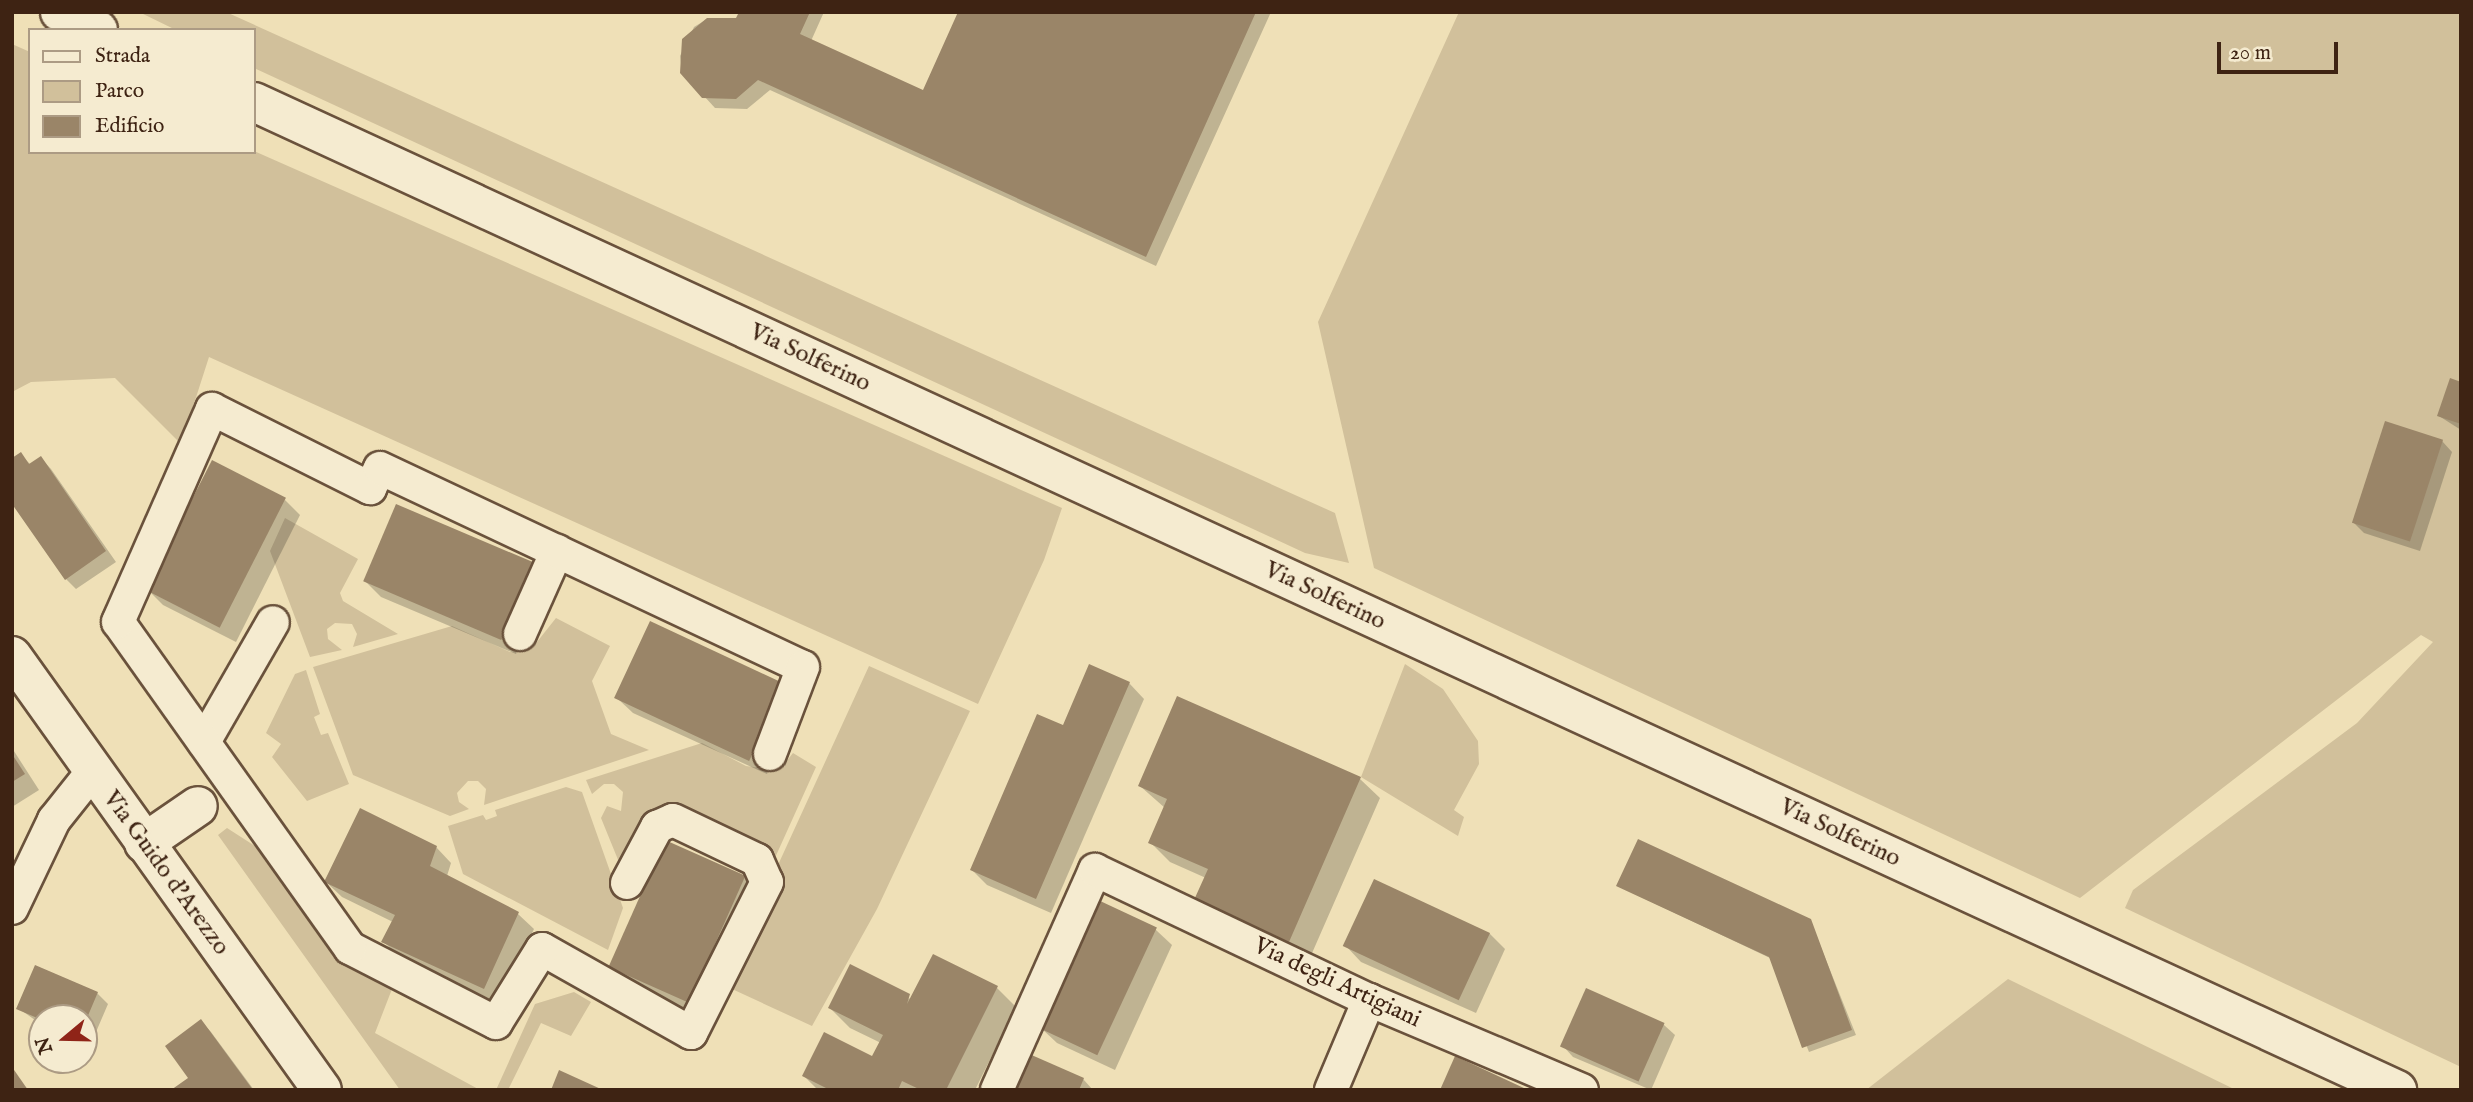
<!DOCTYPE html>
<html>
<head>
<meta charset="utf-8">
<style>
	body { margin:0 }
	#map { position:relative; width:2473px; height:1102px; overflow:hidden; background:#efe0b7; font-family:"IM FELL English",serif }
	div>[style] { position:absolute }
	.green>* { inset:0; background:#d1c09b }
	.shadow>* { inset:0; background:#0003 }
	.building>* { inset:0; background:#9a8568; transform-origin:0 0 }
	.roads { filter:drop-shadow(2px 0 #6a523c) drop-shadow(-2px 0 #6a523c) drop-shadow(0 2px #6a523c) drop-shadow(0 -2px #6a523c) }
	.minor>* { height:32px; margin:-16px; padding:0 16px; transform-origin:16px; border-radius:16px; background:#f5ebd0 }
	.tertiary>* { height:38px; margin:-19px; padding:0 19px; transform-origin:19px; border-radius:19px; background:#f5ebd0 }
	.secondary>* { height:38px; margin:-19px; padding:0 19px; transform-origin:19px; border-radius:19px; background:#f5ebd0 }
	span { translate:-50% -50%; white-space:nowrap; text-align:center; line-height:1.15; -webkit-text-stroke:6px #f5ebd0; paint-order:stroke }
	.street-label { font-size:24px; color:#3e2313 }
	.frame { position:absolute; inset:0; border:14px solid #3e2313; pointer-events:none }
	.legend { position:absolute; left:28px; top:28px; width:228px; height:126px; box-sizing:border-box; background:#f5ebd0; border:2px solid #ac9b84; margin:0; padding:9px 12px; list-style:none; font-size:21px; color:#3e2313 }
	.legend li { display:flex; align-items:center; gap:14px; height:35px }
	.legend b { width:35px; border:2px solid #ac9b84 }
	.north { position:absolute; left:28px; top:1004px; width:70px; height:70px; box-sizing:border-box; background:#f5ebd0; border:2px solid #ac9b84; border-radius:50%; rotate:251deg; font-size:19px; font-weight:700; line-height:28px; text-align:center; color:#3e2313 }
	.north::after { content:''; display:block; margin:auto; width:24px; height:32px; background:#8f2418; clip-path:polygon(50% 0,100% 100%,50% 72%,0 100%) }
	.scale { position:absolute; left:2217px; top:42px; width:121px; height:32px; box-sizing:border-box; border:4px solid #3e2313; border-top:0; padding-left:9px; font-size:21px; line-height:24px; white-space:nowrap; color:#3e2313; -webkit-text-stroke:5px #f5ebd0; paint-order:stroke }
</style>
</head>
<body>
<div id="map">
	<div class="green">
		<div style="clip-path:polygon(139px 12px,226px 12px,1335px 513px,1349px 563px,1305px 553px,254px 68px,254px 30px,176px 30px)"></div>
		<div style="clip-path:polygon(1459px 12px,2461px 12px,2461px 1067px,2125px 908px,2133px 890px,2357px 723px,2433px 642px,2421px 635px,2080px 898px,1374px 568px,1318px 322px)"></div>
		<div style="clip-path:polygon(12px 44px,30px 52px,30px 152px,254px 151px,1062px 508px,1044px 560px,978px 704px,209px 357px,181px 444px,115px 378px,31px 382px,12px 392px)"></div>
		<div style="clip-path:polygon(285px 518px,358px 559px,340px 593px,343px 601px,398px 634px,353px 647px,357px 634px,352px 624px,335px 623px,327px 629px,328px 639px,342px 650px,310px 657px,270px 551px)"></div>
		<div style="clip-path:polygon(556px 618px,610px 646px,592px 681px,611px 734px,649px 750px,484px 805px,486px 789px,478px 781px,468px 781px,457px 793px,459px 802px,469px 809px,450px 816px,353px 775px,313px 667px,452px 626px,510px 652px,533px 647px)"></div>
		<div style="clip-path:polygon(1405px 664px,1443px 689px,1478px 741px,1479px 764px,1454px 810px,1464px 817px,1458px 836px,1361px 777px)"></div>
		<div style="clip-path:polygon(869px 666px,970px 711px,877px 909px,812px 1026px,732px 989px,778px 891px,778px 865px)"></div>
		<div style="clip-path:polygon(306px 670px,320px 714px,314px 717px,321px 735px,328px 733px,349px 784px,307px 801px,272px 757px,281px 744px,266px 733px,295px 674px)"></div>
		<div style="clip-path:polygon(702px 743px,746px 766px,768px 769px,785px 763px,793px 753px,816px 767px,774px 860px,690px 813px,623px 872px,601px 818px,607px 806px,621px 811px,623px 792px,614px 784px,604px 784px,592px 794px,586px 780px)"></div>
		<div style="clip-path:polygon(566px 787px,582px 792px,623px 908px,608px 950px,463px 874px,448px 826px,483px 815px,486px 820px,497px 816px,495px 810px)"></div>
		<div style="clip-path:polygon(227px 828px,255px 846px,334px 955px,392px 989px,375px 1033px,480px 1090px,400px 1090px,218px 835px)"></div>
		<div style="clip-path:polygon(2008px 979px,2236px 1090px,1866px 1090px)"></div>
		<div style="clip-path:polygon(574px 992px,591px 1002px,571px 1036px,541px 1023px,508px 1090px,496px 1090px,535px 1004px)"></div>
	</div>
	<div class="shadow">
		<div style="clip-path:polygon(741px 12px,824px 12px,811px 41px,924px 92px,960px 12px,1271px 12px,1156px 266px,770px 90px,747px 109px,715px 108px,682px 72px,680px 56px,694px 27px,707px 19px,737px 20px)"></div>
		<div style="clip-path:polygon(2461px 384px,2461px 430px,2439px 416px)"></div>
		<div style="clip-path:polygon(2442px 441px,2452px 452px,2420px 551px,2364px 533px,2354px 523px)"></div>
		<div style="clip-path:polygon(20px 454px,31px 465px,41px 458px,51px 469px,116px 562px,76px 589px,66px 579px)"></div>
		<div style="clip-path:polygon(285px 500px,300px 515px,236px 642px,163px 605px,148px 590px)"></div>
		<div style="clip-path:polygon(533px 563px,548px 579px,516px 654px,381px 597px,366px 582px)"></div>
		<div style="clip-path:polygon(1129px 683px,1144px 699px,1051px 913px,987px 885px,972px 870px,1063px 727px)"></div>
		<div style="clip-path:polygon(617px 698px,801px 700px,767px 774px,633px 713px)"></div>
		<div style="clip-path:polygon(12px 748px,39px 790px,12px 807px)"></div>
		<div style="clip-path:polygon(1360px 779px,1380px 798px,1309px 960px,1216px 919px,1196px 900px,1206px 878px,1170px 862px,1150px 842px,1165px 808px,1140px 786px)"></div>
		<div style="clip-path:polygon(436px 847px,451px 863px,447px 876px,518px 914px,534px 929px,499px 1003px,399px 957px,383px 941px,393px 922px,342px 897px,326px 882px)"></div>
		<div style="clip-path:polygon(744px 877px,759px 893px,704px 1017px,626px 982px,611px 967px)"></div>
		<div style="clip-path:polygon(1618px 886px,1810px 920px,1856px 1035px,1809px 1052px,1772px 959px)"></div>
		<div style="clip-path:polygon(1098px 903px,1156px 930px,1172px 945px,1115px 1070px,1057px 1043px,1041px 1028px)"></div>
		<div style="clip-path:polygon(1489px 933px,1505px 949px,1476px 1013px,1361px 962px,1346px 946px)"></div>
		<div style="clip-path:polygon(997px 988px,1016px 1007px,975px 1090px,818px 1090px,804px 1076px,873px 1058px,881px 1043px,850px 1028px,830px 1008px)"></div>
		<div style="clip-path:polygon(1587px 990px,1664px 1025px,1675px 1035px,1651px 1090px,1573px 1057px,1563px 1046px)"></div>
		<div style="clip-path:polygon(97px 993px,108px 1004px,90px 1046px,84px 1043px,84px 1018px,42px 1018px,42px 1025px,18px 1008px)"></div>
		<div style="clip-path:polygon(201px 1021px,211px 1032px,254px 1090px,174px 1090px,190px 1078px)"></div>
		<div style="clip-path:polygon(1083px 1079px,1093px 1090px,1014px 1090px)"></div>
	</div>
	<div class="building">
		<div style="clip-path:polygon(739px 12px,810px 12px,800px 34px,923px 90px,958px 12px,1256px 12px,1146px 257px,758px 80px,736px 99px,702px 98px,680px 73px,682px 39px,707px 18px,736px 18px)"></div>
		<div style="clip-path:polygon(2450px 378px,2461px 382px,2461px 424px,2437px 416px)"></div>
		<div style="left:2385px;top:421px;width:61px;height:107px;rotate:18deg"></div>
		<div style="clip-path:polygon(21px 452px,29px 464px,41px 456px,106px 551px,65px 580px,12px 504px,12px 458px)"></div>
		<div style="left:212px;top:460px;width:83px;height:146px;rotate:27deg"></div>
		<div style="left:396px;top:504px;width:150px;height:84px;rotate:23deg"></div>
		<div style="left:650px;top:621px;width:149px;height:85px;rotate:25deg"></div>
		<div style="clip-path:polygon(1089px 664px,1130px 682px,1036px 899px,970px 870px,1037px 714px,1063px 725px)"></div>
		<div style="clip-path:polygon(1177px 696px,1361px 777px,1289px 942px,1194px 900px,1208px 869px,1148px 843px,1167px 799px,1138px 786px)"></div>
		<div style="clip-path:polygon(12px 754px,25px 774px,12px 782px)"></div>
		<div style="clip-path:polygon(360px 808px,437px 846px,430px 866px,519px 912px,484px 989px,381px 942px,395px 915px,324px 882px)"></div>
		<div style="clip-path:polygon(1638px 839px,1811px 919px,1852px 1030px,1802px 1048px,1769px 957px,1616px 886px)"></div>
		<div style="left:665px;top:840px;width:88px;height:139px;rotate:24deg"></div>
		<div style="left:1374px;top:879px;width:128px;height:74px;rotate:25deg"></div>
		<div style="left:1098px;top:900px;width:65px;height:141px;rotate:25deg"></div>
		<div style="clip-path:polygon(933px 954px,998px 986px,946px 1090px,921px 1090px,902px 1081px,898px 1090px,830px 1090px,802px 1076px,824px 1032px,872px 1056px,883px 1035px,828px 1008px,850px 964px,910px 994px,907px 1004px)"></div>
		<div style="clip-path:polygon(35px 965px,98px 992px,84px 1025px,84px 1018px,42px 1020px,16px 1009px)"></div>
		<div style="left:1586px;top:988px;width:86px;height:64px;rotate:24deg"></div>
		<div style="clip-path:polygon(201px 1019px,253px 1090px,171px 1090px,188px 1078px,165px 1046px)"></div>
		<div style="clip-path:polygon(1027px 1053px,1084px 1078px,1079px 1090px,1012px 1090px)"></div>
		<div style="clip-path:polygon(1455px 1056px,1528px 1090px,1440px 1090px)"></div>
		<div style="clip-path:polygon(12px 1067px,28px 1090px,12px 1090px)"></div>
		<div style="clip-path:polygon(559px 1070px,603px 1090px,551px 1090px)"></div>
	</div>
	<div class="roads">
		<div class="minor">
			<div style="left:520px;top:634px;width:91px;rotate:-66deg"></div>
			<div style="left:204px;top:742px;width:138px;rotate:-60.1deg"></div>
			<div style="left:627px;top:883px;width:64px;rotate:-61.8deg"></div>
			<div style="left:657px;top:827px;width:17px;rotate:-24deg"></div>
			<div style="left:673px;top:820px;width:93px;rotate:25.5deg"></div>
			<div style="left:757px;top:860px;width:24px;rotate:66deg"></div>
			<div style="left:767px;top:882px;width:169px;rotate:116.7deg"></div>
			<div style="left:691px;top:1033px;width:171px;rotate:-150.6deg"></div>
			<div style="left:542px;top:949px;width:87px;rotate:121.9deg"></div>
			<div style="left:496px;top:1023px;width:164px;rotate:-152.8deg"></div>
			<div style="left:350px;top:948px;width:400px;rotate:-125.4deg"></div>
			<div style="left:118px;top:622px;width:233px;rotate:-66.2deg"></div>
			<div style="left:212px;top:409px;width:177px;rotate:26.6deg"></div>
			<div style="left:370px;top:488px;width:22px;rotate:-63deg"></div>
			<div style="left:380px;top:468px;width:467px;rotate:25.2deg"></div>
			<div style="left:803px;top:667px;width:93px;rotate:110.8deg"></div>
			<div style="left:12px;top:908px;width:98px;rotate:-64.5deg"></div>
			<div style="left:54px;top:820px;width:63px;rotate:-51.5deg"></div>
			<div style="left:997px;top:1090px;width:241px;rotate:-66deg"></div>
			<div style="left:1095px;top:870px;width:303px;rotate:25.4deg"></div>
			<div style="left:1369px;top:1000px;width:231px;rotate:22.9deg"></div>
			<div style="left:1331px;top:1090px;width:98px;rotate:-67.1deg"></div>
		</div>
		<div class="tertiary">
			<div style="left:12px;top:656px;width:533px;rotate:54.46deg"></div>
			<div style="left:144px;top:843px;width:65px;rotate:-34.4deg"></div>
		</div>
		<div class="secondary">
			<div style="left:60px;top:12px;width:42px;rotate:25.3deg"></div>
			<div style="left:254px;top:102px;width:2360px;rotate:24.75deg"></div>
		</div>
	</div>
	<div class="street-label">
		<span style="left:810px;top:358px;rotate:25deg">Via Solferino</span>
		<span style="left:1325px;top:596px;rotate:25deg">Via Solferino</span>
		<span style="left:1840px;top:833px;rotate:25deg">Via Solferino</span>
		<span style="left:166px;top:873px;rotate:54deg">Via Guido d'Arezzo</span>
		<span style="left:1337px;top:983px;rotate:25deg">Via degli Artigiani</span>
	</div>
	<div class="frame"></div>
	<ul class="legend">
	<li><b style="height:9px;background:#f5ebd0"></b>Strada</li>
	<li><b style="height:19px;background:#d1c09b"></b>Parco</li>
	<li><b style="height:19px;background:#9a8568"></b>Edificio</li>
	</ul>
	<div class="north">N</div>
	<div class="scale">20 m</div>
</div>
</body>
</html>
